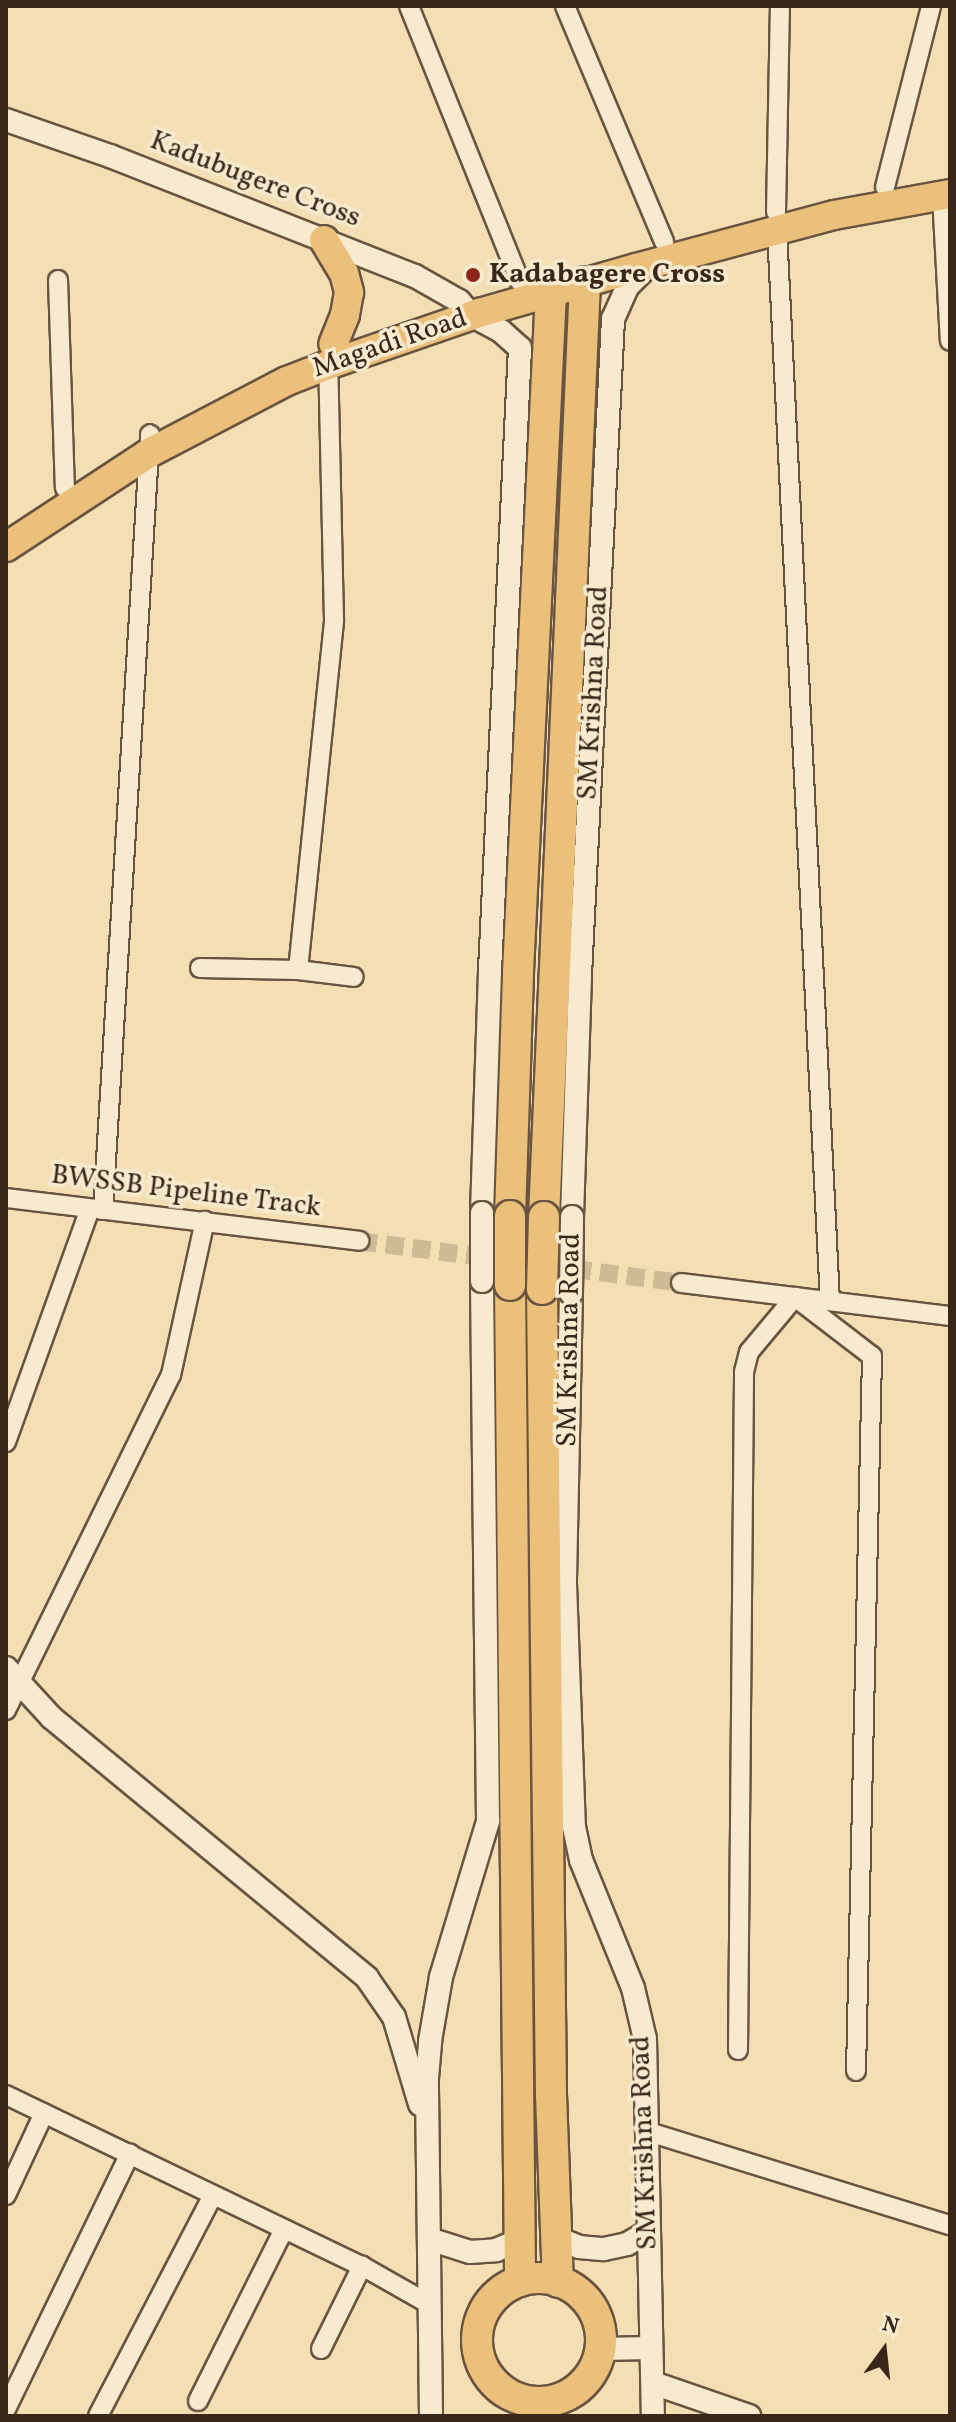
<!DOCTYPE html>
<html>
<head>
<meta charset="utf-8">
<style>
	body { margin:0 }
	#map { position:relative; width:956px; height:2422px; overflow:hidden; background:#f4dfb5; font-family:Vollkorn,serif }
	div>[style] { position:absolute }
	.minor-tunnel>* { height:18px; margin-top:-9px; transform-origin:0; background:repeating-linear-gradient(90deg,#cfba96 0 18px,transparent 0 27px) }
	.roads { filter:drop-shadow(2px 0 #695441) drop-shadow(-2px 0 #695441) drop-shadow(0 2px #695441) drop-shadow(0 -2px #695441) }
	.minor>* { height:18px; margin:-9px; padding:0 9px; transform-origin:9px; border-radius:9px; background:#f8eacf }
	.tertiary>* { height:22px; margin:-11px; padding:0 11px; transform-origin:11px; border-radius:11px; background:#f8eacf }
	.primary>* { height:28px; margin:-14px; padding:0 14px; transform-origin:14px; border-radius:14px; background:#eac07a }
	.trunk>* { height:30px; margin:-15px; padding:0 15px; transform-origin:15px; border-radius:15px; background:#eac07a }
	.trunk>.ring { margin:-15px; padding:0; box-sizing:content-box; background:none; border:30px solid #eac07a; border-radius:50% }
	.bridges { filter:drop-shadow(2px 0 #695441) drop-shadow(-2px 0 #695441) drop-shadow(0 2px #695441) drop-shadow(0 -2px #695441) }
	.tertiary-bridge>* { height:22px; margin:-11px; padding:0 11px; transform-origin:11px; border-radius:11px; background:#f8eacf }
	.trunk-bridge>* { height:30px; margin:-15px; padding:0 15px; transform-origin:15px; border-radius:15px; background:#eac07a }
	.dots>* { width:22px; height:22px; translate:-50% -50%; box-sizing:border-box; border:4px solid #f8eacf; border-radius:50% }
	span { translate:-50% -50%; white-space:nowrap; text-align:center; line-height:1.15; -webkit-text-stroke:7px #f8eacf; paint-order:stroke }
	.street-label { font-size:28px; color:#3b261a }
	.poi-label { font-size:28px; color:#3b261a; font-weight:700 }
	.left { translate:0 -50%; text-align:left }
	.frame { position:absolute; inset:0; border:8px solid #3b261a; pointer-events:none }
	.north { position:absolute; left:844px; top:2310px; width:80px; height:80px; -webkit-text-stroke:6px #f8eacf; paint-order:stroke; rotate:15deg; font-size:22px; font-weight:700; line-height:32px; text-align:center; color:#3b261a }
	.north::after { content:''; display:block; margin:auto; width:28px; height:36px; background:#3b261a; clip-path:polygon(50% 0,100% 100%,50% 72%,0 100%) }
</style>
</head>
<body>
<div id="map">
	<div class="minor-tunnel">
		<div style="left:359px;top:1241px;width:325px;rotate:7.4deg"></div>
	</div>
	<div class="roads">
		<div class="minor">
			<div style="left:409px;top:6px;width:297px;rotate:68.1deg"></div>
			<div style="left:565px;top:6px;width:256px;rotate:67.2deg"></div>
			<div style="left:885px;top:187px;width:187px;rotate:-75.7deg"></div>
			<div style="left:942px;top:195px;width:146px;rotate:86.9deg"></div>
			<div style="left:776px;top:212px;width:206px;rotate:-88.9deg"></div>
			<div style="left:777px;top:230px;width:1072px;rotate:87.17deg"></div>
			<div style="left:58px;top:280px;width:208px;rotate:88.1deg"></div>
			<div style="left:200px;top:968px;width:98px;rotate:1.2deg"></div>
			<div style="left:298px;top:970px;width:56px;rotate:7.1deg"></div>
			<div style="left:298px;top:970px;width:352px;rotate:-84.1deg"></div>
			<div style="left:334px;top:620px;width:255px;rotate:-91.3deg"></div>
			<div style="left:6px;top:1198px;width:356px;rotate:6.9deg"></div>
			<div style="left:103px;top:1210px;width:777px;rotate:-86.53deg"></div>
			<div style="left:681px;top:1283px;width:271px;rotate:7deg"></div>
			<div style="left:6px;top:1442px;width:248px;rotate:-70.2deg"></div>
			<div style="left:6px;top:1710px;width:373px;rotate:-63.8deg"></div>
			<div style="left:171px;top:1375px;width:158px;rotate:-77.6deg"></div>
			<div style="left:738px;top:2050px;width:678px;rotate:-89.49deg"></div>
			<div style="left:744px;top:1372px;width:21px;rotate:-76deg"></div>
			<div style="left:749px;top:1352px;width:72px;rotate:-50.1deg"></div>
			<div style="left:795px;top:1297px;width:97px;rotate:37.5deg"></div>
			<div style="left:872px;top:1356px;width:715px;rotate:91.28deg"></div>
			<div style="left:6px;top:2095px;width:395px;rotate:25.7deg"></div>
			<div style="left:362px;top:2266px;width:77px;rotate:29.6deg"></div>
			<div style="left:649px;top:2132px;width:315px;rotate:17.2deg"></div>
			<div style="left:6px;top:2195px;width:90px;rotate:-65.1deg"></div>
			<div style="left:321px;top:2349px;width:93px;rotate:-63.7deg"></div>
			<div style="left:198px;top:2401px;width:192px;rotate:-63.4deg"></div>
			<div style="left:6px;top:2409px;width:284px;rotate:-64.1deg"></div>
			<div style="left:98px;top:2416px;width:249px;rotate:-62.5deg"></div>
		</div>
		<div class="tertiary">
			<div style="left:6px;top:120px;width:110px;rotate:19.1deg"></div>
			<div style="left:110px;top:156px;width:328px;rotate:21.5deg"></div>
			<div style="left:415px;top:276px;width:51px;rotate:29.6deg"></div>
			<div style="left:459px;top:301px;width:18px;rotate:49deg"></div>
			<div style="left:471px;top:315px;width:34px;rotate:28deg"></div>
			<div style="left:501px;top:331px;width:25px;rotate:42deg"></div>
			<div style="left:520px;top:348px;width:624px;rotate:92.76deg"></div>
			<div style="left:490px;top:971px;width:242px;rotate:91.9deg"></div>
			<div style="left:572px;top:1217px;width:242px;rotate:-88.1deg"></div>
			<div style="left:580px;top:975px;width:657px;rotate:-87.12deg"></div>
			<div style="left:613px;top:319px;width:36px;rotate:-66deg"></div>
			<div style="left:628px;top:286px;width:30px;rotate:-45deg"></div>
			<div style="left:571px;top:1293px;width:291px;rotate:91.2deg"></div>
			<div style="left:565px;top:1584px;width:243px;rotate:87.9deg"></div>
			<div style="left:574px;top:1827px;width:34px;rotate:78deg"></div>
			<div style="left:581px;top:1860px;width:138px;rotate:67.9deg"></div>
			<div style="left:633px;top:1988px;width:52px;rotate:76.8deg"></div>
			<div style="left:645px;top:2039px;width:377px;rotate:88.8deg"></div>
			<div style="left:6px;top:1668px;width:68px;rotate:47.4deg"></div>
			<div style="left:52px;top:1718px;width:408px;rotate:39.5deg"></div>
			<div style="left:367px;top:1978px;width:47px;rotate:55.3deg"></div>
			<div style="left:394px;top:2017px;width:91px;rotate:73.4deg"></div>
			<div style="left:557px;top:2238px;width:24px;rotate:22deg"></div>
			<div style="left:579px;top:2247px;width:25px;rotate:5deg"></div>
			<div style="left:604px;top:2249px;width:24px;rotate:-12deg"></div>
			<div style="left:627px;top:2244px;width:24px;rotate:-30deg"></div>
			<div style="left:429px;top:2239px;width:43px;rotate:17.6deg"></div>
			<div style="left:470px;top:2252px;width:26px;rotate:-4deg"></div>
			<div style="left:496px;top:2250px;width:26px;rotate:-23deg"></div>
			<div style="left:601px;top:2349px;width:50px;rotate:-1.1deg"></div>
			<div style="left:653px;top:2383px;width:102px;rotate:19deg"></div>
			<div style="left:431px;top:2416px;width:338px;rotate:-90.7deg"></div>
			<div style="left:427px;top:2078px;width:37px;rotate:-85deg"></div>
			<div style="left:430px;top:2041px;width:65px;rotate:-80.2deg"></div>
			<div style="left:441px;top:1977px;width:163px;rotate:-73.2deg"></div>
			<div style="left:488px;top:1821px;width:540px;rotate:-90.64deg"></div>
		</div>
		<div class="primary">
			<div style="left:324px;top:240px;width:39px;rotate:59deg"></div>
			<div style="left:344px;top:273px;width:20px;rotate:75deg"></div>
			<div style="left:349px;top:292px;width:23px;rotate:100deg"></div>
			<div style="left:345px;top:315px;width:31px;rotate:112deg"></div>
			<div style="left:6px;top:547px;width:171px;rotate:-33.3deg"></div>
			<div style="left:149px;top:453px;width:156px;rotate:-27.6deg"></div>
			<div style="left:287px;top:381px;width:44px;rotate:-21.3deg"></div>
			<div style="left:328px;top:365px;width:160px;rotate:-19deg"></div>
			<div style="left:479px;top:313px;width:163px;rotate:-16deg"></div>
			<div style="left:636px;top:268px;width:205px;rotate:-15deg"></div>
			<div style="left:834px;top:215px;width:118px;rotate:-10.3deg"></div>
		</div>
		<div class="trunk">
			<div style="left:510px;top:1216px;width:244px;rotate:-88.1deg"></div>
			<div style="left:518px;top:972px;width:681px;rotate:-87.22deg"></div>
			<div style="left:544px;top:1217px;width:936px;rotate:-87.49deg"></div>
			<div style="left:510px;top:1285px;width:996px;rotate:89.42deg"></div>
			<div style="left:542px;top:1289px;width:805px;rotate:89.36deg"></div>
			<div style="left:551px;top:2094px;width:188px;rotate:87.9deg"></div>
			<div class="ring" style="left:477px;top:2278px;width:94px;height:94px"></div>
		</div>
	</div>
	<div class="bridges">
		<div class="tertiary-bridge">
			<div style="left:482px;top:1213px;width:68px;rotate:90deg"></div>
			<div style="left:571px;top:1293px;width:76px;rotate:-89.2deg"></div>
		</div>
		<div class="trunk-bridge">
			<div style="left:510px;top:1285px;width:69px;rotate:-90deg"></div>
			<div style="left:542px;top:1289px;width:72px;rotate:-88.4deg"></div>
		</div>
	</div>
	<div class="dots">
		<div style="left:473px;top:275px;background:#8f2418"></div>
	</div>
	<div class="street-label">
		<span style="left:255px;top:180px;rotate:21deg">Kadubugere Cross</span>
		<span style="left:390px;top:344px;rotate:-19deg">Magadi Road</span>
		<span style="left:594px;top:693px;rotate:-87deg">SM Krishna Road</span>
		<span style="left:186px;top:1192px;rotate:7deg">BWSSB Pipeline Track</span>
		<span style="left:570px;top:1340px;rotate:-89deg">SM Krishna Road</span>
		<span style="left:645px;top:2143px;rotate:-92deg">SM Krishna Road</span>
	</div>
	<div class="poi-label">
		<span class="left" style="left:489px;top:275px">Kadabagere Cross</span>
	</div>
	<div class="frame"></div>
	<div class="north">N</div>
</div>
</body>
</html>
